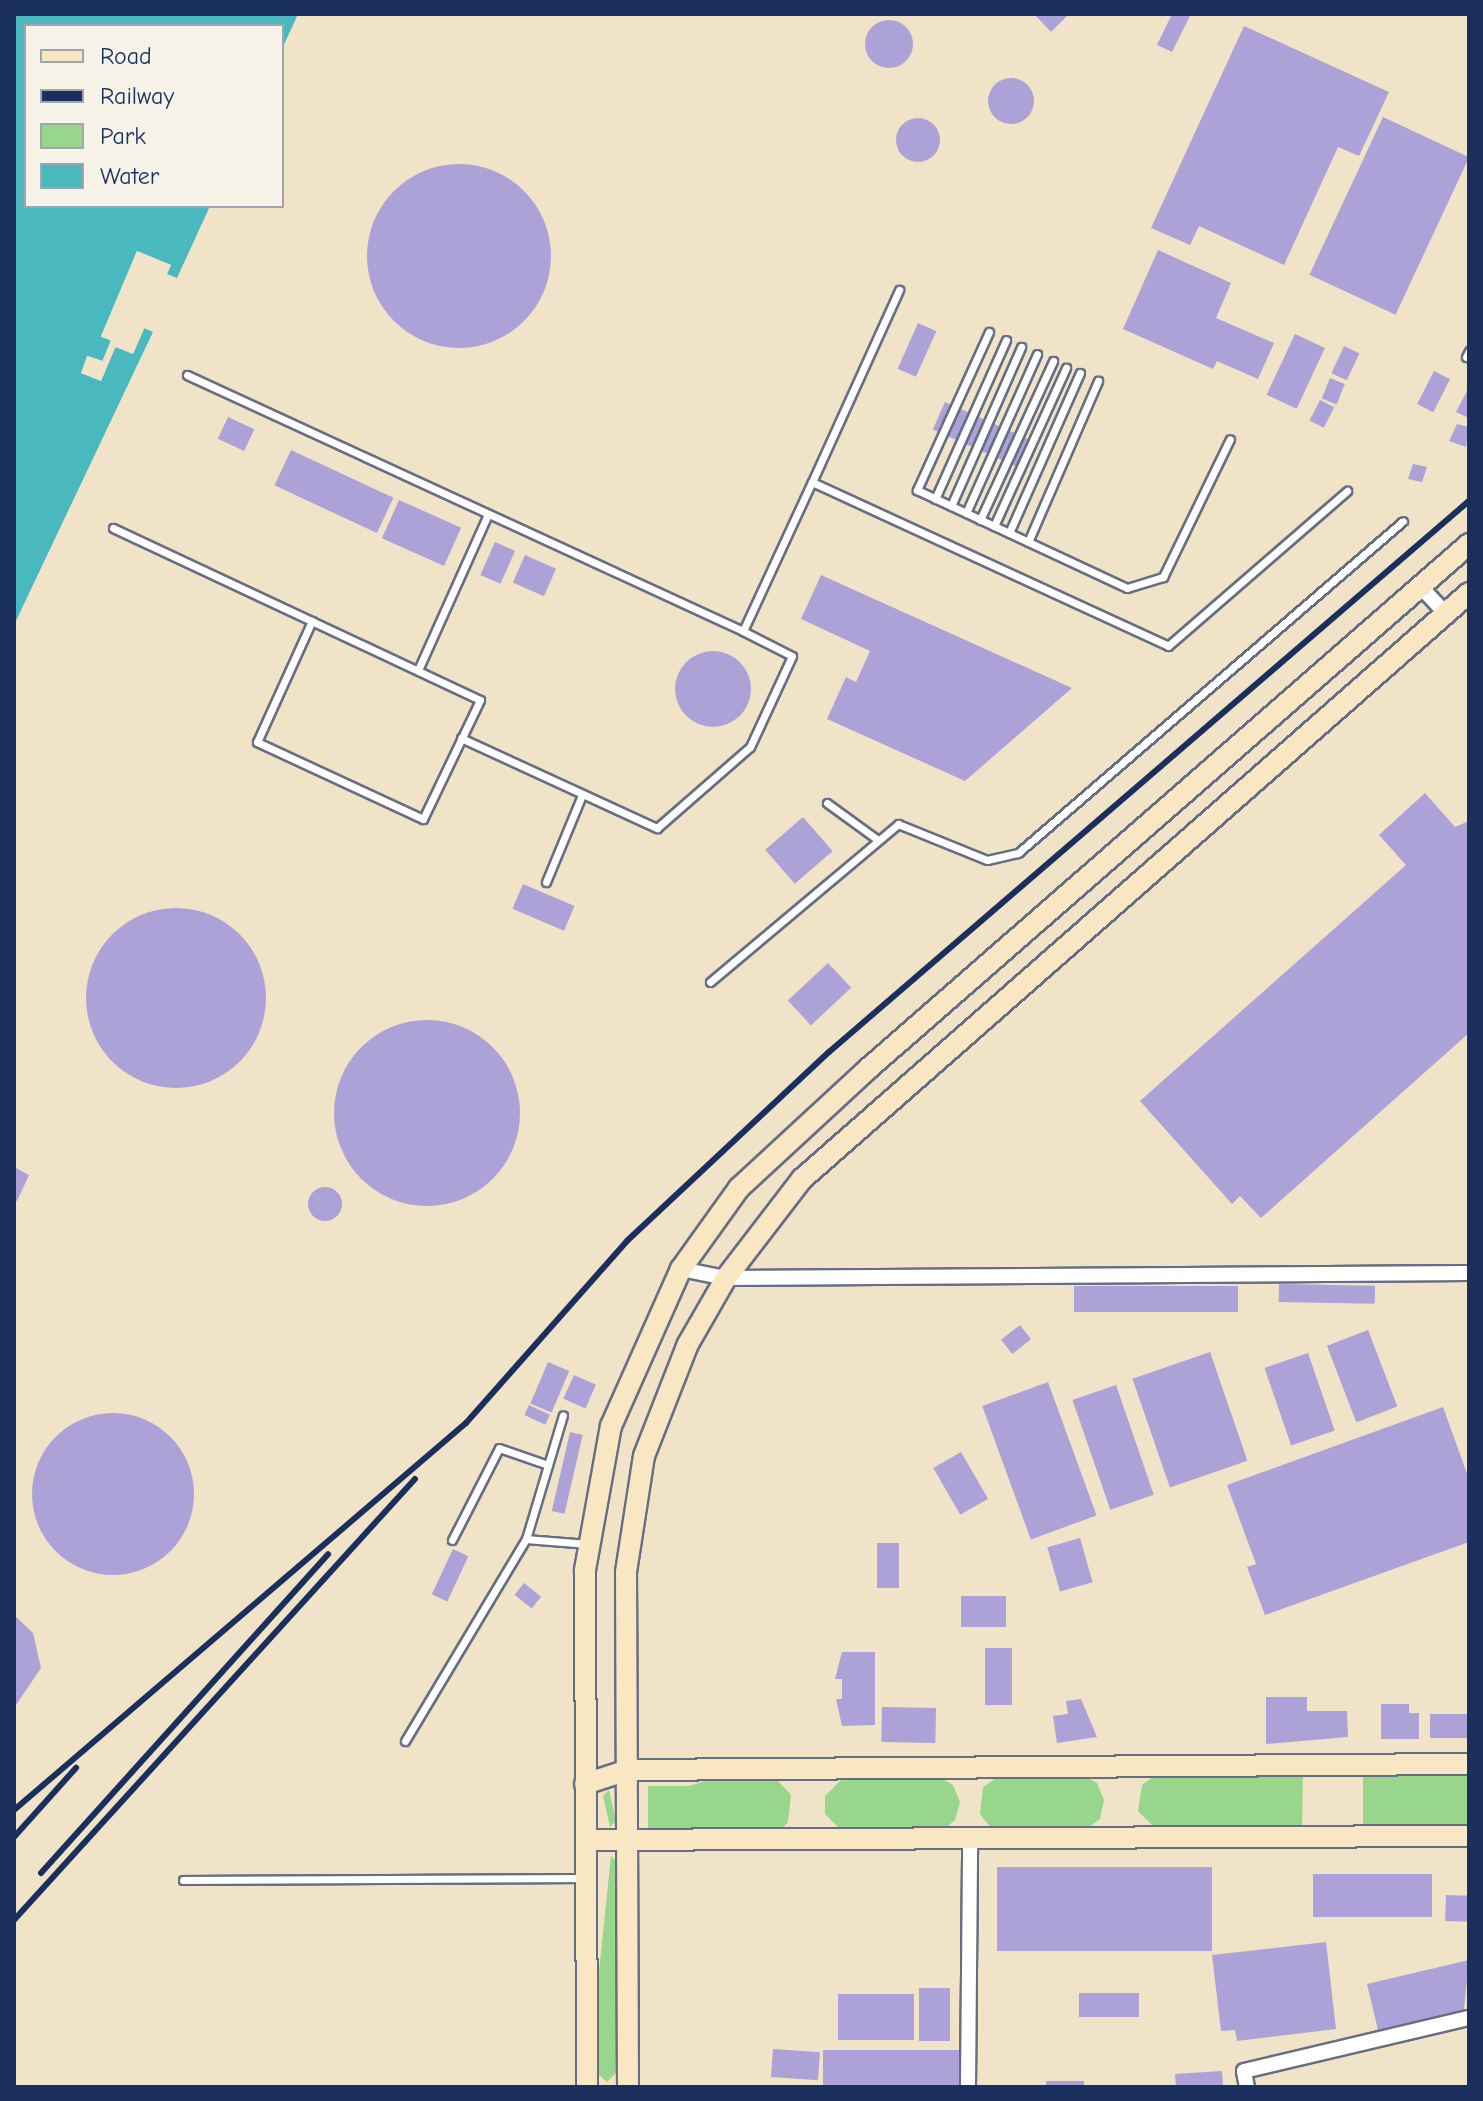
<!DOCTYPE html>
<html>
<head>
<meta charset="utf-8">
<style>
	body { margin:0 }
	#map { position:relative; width:1483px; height:2101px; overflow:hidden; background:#f1e3c7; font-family:"Comic Neue",sans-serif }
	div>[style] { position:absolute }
	.green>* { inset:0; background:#98d68b; transform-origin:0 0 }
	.water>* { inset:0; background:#49b8bf }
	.pier>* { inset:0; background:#f1e3c7 }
	.building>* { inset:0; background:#aca2d8; transform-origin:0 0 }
	.round { border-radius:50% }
	.roads { filter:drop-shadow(2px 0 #666e83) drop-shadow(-2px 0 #666e83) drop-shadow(0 2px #666e83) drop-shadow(0 -2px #666e83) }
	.lane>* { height:7px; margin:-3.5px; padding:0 3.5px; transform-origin:3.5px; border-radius:3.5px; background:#fff }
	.street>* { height:14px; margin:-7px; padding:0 7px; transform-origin:7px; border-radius:7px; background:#fff }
	.secondary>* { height:20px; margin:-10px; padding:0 10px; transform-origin:10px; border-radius:10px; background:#f9e7c3 }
	.rail>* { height:6px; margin:-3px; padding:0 3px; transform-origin:3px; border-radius:3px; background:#1b2f5e }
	span { translate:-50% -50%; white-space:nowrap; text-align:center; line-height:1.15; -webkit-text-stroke:8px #f7f3e8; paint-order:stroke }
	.frame { position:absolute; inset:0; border:16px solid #1b2f5e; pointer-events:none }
	.legend { position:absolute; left:24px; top:24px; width:260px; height:184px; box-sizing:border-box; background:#f7f3e8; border:2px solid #9fa5b1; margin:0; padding:10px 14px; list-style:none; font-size:24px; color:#1b2f5e }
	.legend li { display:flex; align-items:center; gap:16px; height:40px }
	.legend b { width:40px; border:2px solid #9fa5b1 }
</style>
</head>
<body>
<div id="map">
	<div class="green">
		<div style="left:1469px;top:1771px;width:59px;height:106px;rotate:90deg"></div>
		<div style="clip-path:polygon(1303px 1772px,1302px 1830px,1157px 1830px,1138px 1811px,1142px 1785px,1157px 1774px)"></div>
		<div style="clip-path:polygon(1080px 1774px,1097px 1783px,1104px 1800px,1100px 1819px,1085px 1830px,991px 1828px,980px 1814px,983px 1787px,998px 1777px)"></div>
		<div style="clip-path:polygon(936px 1775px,953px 1785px,960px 1802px,955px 1820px,941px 1832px,844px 1833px,825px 1814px,825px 1796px,844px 1777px)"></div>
		<div style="clip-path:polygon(717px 1777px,778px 1781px,791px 1795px,788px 1822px,782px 1829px,648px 1835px,648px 1786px,689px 1786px)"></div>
		<div style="clip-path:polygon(609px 1790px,616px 1821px,610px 1827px,603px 1796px)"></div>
		<div style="clip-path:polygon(611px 1856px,617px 1862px,617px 2072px,607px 2082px,598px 2074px,598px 1981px)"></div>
	</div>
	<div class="water">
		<div style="clip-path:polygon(14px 14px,298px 14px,282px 49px,282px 26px,26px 26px,26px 206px,210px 206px,177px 278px,167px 274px,171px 265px,137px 251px,101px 337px,111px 340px,102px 362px,87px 356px,81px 373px,101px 381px,116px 346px,133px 353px,144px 328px,153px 332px,14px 625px)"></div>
	</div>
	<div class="pier">
		<div style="clip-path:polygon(137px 251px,171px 265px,165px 278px,166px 267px,139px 256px,106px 334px,131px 348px,146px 325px,133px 354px,115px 347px,101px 381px,81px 373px,88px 356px,103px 361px,111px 341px,101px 336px)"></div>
	</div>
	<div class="building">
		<div style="clip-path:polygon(1034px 14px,1069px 14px,1051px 32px)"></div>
		<div style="clip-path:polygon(1172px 14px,1191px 14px,1172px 52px,1157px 45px)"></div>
		<div class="round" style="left:865px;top:20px;width:48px;height:48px"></div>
		<div style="clip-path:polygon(1244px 26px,1389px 92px,1359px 156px,1338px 147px,1284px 265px,1199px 226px,1190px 245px,1151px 228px)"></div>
		<div class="round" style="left:988px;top:78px;width:46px;height:46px"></div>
		<div style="left:1383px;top:117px;width:95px;height:174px;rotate:25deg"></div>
		<div class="round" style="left:896px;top:118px;width:44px;height:44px"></div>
		<div class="round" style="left:367px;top:164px;width:184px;height:184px"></div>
		<div style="clip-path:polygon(1158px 250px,1231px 283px,1216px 318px,1274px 343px,1258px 379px,1217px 361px,1213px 369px,1123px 329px)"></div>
		<div style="left:918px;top:323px;width:20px;height:50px;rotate:24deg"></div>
		<div style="left:1295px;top:334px;width:33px;height:67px;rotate:25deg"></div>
		<div style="left:1344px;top:346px;width:17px;height:30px;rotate:25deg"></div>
		<div style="left:1434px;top:371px;width:18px;height:37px;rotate:27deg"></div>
		<div style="left:1330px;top:378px;width:16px;height:22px;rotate:22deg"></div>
		<div style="clip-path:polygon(1469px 387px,1469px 418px,1456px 412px)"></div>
		<div style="left:1320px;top:400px;width:16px;height:23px;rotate:27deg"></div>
		<div style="left:945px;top:402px;width:95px;height:30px;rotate:24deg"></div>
		<div style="left:228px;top:417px;width:29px;height:24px;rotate:25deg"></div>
		<div style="clip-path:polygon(1457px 424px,1469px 427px,1466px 447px,1449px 441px)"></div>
		<div style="left:291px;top:450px;width:113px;height:39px;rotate:25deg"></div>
		<div style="clip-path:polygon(1413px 464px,1427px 467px,1422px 482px,1408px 479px)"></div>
		<div style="left:399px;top:500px;width:68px;height:42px;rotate:24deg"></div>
		<div style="left:495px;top:542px;width:22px;height:36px;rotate:24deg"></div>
		<div style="left:525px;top:555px;width:34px;height:30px;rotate:24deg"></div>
		<div style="clip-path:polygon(821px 575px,1072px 688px,965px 781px,827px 719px,846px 677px,856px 682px,870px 651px,801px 619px)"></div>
		<div class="round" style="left:675px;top:651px;width:76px;height:76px"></div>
		<div style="clip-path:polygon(1425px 793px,1455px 827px,1469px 821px,1469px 1033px,1261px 1218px,1240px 1196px,1232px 1204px,1140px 1101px,1406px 865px,1379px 835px)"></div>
		<div style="left:803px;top:817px;width:45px;height:50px;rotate:49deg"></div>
		<div style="left:523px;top:884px;width:56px;height:27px;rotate:23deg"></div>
		<div class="round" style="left:86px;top:908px;width:180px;height:180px"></div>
		<div style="left:828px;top:963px;width:34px;height:55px;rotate:47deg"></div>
		<div class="round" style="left:334px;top:1020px;width:186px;height:186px"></div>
		<div style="clip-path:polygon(14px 1167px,29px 1175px,17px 1201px,14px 1200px)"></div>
		<div class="round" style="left:308px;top:1187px;width:34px;height:34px"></div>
		<div style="left:1279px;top:1284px;width:96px;height:18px;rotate:1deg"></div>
		<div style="left:1238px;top:1286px;width:26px;height:164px;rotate:90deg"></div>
		<div style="left:1020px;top:1325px;width:18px;height:24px;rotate:52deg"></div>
		<div style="left:1368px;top:1330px;width:82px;height:44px;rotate:69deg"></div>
		<div style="left:1210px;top:1352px;width:115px;height:82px;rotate:71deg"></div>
		<div style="left:1308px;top:1353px;width:82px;height:46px;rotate:71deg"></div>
		<div style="left:548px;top:1362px;width:23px;height:45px;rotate:23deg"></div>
		<div style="left:574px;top:1375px;width:24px;height:26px;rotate:24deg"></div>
		<div style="left:1048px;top:1382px;width:142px;height:70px;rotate:70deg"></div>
		<div style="left:1116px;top:1385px;width:116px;height:46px;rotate:71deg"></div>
		<div style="left:529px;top:1405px;width:23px;height:11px;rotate:25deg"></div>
		<div style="clip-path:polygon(1443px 1407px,1469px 1479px,1469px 1542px,1265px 1615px,1247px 1567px,1256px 1564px,1227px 1485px)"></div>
		<div class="round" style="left:32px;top:1413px;width:162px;height:162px"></div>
		<div style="left:570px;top:1432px;width:13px;height:81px;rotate:13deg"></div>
		<div style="left:961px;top:1452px;width:54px;height:32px;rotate:60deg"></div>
		<div style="left:1080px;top:1538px;width:46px;height:34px;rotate:74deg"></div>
		<div style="left:877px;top:1543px;width:22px;height:45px"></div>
		<div style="left:453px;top:1549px;width:17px;height:50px;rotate:25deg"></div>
		<div style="left:524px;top:1583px;width:22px;height:15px;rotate:39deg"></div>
		<div style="left:961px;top:1596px;width:45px;height:31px"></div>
		<div style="clip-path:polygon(14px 1615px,33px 1633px,41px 1668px,14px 1708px)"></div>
		<div style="left:985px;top:1648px;width:27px;height:57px"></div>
		<div style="clip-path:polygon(842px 1652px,875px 1652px,875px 1725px,842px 1726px,836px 1699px,842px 1699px,842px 1679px,835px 1679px)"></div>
		<div style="clip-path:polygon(1266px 1697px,1307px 1697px,1307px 1711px,1347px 1711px,1348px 1737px,1266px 1744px)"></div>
		<div style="clip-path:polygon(1081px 1699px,1097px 1737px,1057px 1743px,1053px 1716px,1068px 1714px,1066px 1701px)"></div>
		<div style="clip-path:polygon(1381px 1704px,1409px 1704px,1409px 1713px,1419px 1713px,1419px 1739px,1381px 1739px)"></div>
		<div style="left:882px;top:1707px;width:54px;height:35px;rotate:1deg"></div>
		<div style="left:1430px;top:1714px;width:39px;height:24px"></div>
		<div style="left:997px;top:1867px;width:215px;height:84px"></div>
		<div style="left:1313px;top:1874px;width:119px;height:43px"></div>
		<div style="left:1446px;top:1895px;width:23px;height:26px;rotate:2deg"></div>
		<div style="clip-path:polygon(1326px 1942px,1336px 2029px,1237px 2041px,1235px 2030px,1221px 2031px,1212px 1955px)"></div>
		<div style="clip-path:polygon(1469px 1960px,1464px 2010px,1378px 2030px,1367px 1984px)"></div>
		<div style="left:919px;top:1988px;width:31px;height:53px"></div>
		<div style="left:1139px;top:1993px;width:24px;height:60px;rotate:90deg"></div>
		<div style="left:838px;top:1994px;width:76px;height:46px"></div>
		<div style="left:773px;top:2049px;width:47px;height:28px;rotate:4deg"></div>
		<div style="left:823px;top:2050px;width:137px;height:37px"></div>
		<div style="clip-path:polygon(1222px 2071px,1223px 2087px,1176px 2087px,1175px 2074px)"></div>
		<div style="left:1046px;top:2081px;width:38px;height:6px"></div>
	</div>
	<div class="roads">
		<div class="lane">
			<div style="left:989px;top:332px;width:174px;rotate:114.5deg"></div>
			<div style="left:917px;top:490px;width:232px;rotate:25deg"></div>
			<div style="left:1127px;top:588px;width:38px;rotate:-17deg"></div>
			<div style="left:1163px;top:577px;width:153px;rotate:-64.1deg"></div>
			<div style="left:1466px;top:357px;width:7px;rotate:-63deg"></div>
			<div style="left:187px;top:375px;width:612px;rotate:24.72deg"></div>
			<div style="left:743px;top:631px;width:164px;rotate:-65.2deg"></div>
			<div style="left:812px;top:482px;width:392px;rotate:24.7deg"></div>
			<div style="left:1168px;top:646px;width:237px;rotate:-40.9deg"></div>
			<div style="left:812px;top:482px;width:211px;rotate:-65.6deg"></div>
			<div style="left:935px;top:499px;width:174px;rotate:-65.9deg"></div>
			<div style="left:951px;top:506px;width:174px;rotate:-66.2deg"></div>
			<div style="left:966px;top:513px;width:174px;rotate:-65.9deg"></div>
			<div style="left:980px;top:520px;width:175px;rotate:-65.3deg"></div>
			<div style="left:994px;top:526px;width:174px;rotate:-65.5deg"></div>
			<div style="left:113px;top:528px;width:405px;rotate:25.1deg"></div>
			<div style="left:480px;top:700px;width:132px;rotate:115.6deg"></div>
			<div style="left:423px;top:819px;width:183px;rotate:-155.1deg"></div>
			<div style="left:257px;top:742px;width:133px;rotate:-65.6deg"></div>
			<div style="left:1009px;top:533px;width:175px;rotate:-66.1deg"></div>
			<div style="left:1028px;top:542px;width:176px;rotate:-66.5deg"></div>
			<div style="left:418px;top:670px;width:171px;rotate:-65.8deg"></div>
			<div style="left:461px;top:738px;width:216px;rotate:24.7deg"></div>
			<div style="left:657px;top:828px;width:123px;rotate:-41.1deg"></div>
			<div style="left:750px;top:747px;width:100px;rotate:-65.2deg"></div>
			<div style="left:792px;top:656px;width:55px;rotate:-153deg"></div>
			<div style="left:827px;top:803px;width:63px;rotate:36deg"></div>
			<div style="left:546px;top:882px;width:94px;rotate:-67.5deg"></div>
			<div style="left:710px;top:982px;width:246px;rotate:-40deg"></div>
			<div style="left:898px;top:824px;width:96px;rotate:22deg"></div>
			<div style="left:987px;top:860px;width:32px;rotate:-13deg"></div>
			<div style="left:1018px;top:853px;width:508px;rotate:-40.77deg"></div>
			<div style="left:526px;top:1539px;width:129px;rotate:-73.4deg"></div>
			<div style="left:452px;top:1540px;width:103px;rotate:-62.9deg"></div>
			<div style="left:499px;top:1448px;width:52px;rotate:19.1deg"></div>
			<div style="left:405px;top:1741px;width:235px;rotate:-59.1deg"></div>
			<div style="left:526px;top:1539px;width:62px;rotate:4.6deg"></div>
			<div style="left:183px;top:1880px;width:402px;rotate:-0.3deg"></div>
		</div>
		<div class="street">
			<div style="left:1421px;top:587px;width:37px;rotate:47deg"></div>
			<div style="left:681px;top:1269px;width:46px;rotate:11.3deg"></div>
			<div style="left:726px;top:1278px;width:743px;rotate:-0.39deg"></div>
			<div style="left:968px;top:2087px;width:246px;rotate:-89.5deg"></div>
			<div style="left:1247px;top:2087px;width:16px;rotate:-101deg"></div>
			<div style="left:1244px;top:2071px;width:231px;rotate:-13.3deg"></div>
		</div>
		<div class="secondary">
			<div style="left:585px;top:1784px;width:45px;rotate:-18deg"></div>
			<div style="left:628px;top:1770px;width:841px;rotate:-0.41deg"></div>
			<div style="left:586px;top:1840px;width:883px;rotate:-0.26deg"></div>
			<div style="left:587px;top:2087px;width:517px;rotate:-90.22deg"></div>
			<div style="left:585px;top:1570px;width:146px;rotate:-79.8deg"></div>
			<div style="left:611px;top:1426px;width:172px;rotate:-66deg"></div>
			<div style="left:681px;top:1269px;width:100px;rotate:-54.4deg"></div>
			<div style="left:739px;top:1188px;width:177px;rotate:-42.7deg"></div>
			<div style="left:869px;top:1068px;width:797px;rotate:-41.13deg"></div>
			<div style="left:628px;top:2087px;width:515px;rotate:-90.22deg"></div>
			<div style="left:626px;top:1572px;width:117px;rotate:-81.2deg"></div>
			<div style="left:644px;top:1456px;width:120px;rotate:-68.6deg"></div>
			<div style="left:688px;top:1344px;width:76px;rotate:-60.1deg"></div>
			<div style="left:726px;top:1278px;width:125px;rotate:-52.5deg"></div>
			<div style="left:802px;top:1179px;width:888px;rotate:-41.3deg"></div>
		</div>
	</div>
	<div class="rail">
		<div style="left:14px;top:1810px;width:595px;rotate:-40.57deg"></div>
		<div style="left:466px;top:1423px;width:244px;rotate:-48.5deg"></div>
		<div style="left:628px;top:1240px;width:275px;rotate:-43.1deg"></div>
		<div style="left:829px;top:1052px;width:845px;rotate:-40.73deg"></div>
		<div style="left:14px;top:1837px;width:93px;rotate:-48.1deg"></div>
		<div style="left:41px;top:1873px;width:429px;rotate:-48deg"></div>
		<div style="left:14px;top:1920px;width:596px;rotate:-47.72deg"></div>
	</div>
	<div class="frame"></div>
	<ul class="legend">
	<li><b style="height:10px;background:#f9e7c3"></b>Road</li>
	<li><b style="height:10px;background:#1b2f5e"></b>Railway</li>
	<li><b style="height:22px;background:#98d68b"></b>Park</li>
	<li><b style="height:22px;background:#49b8bf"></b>Water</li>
	</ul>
</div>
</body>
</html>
